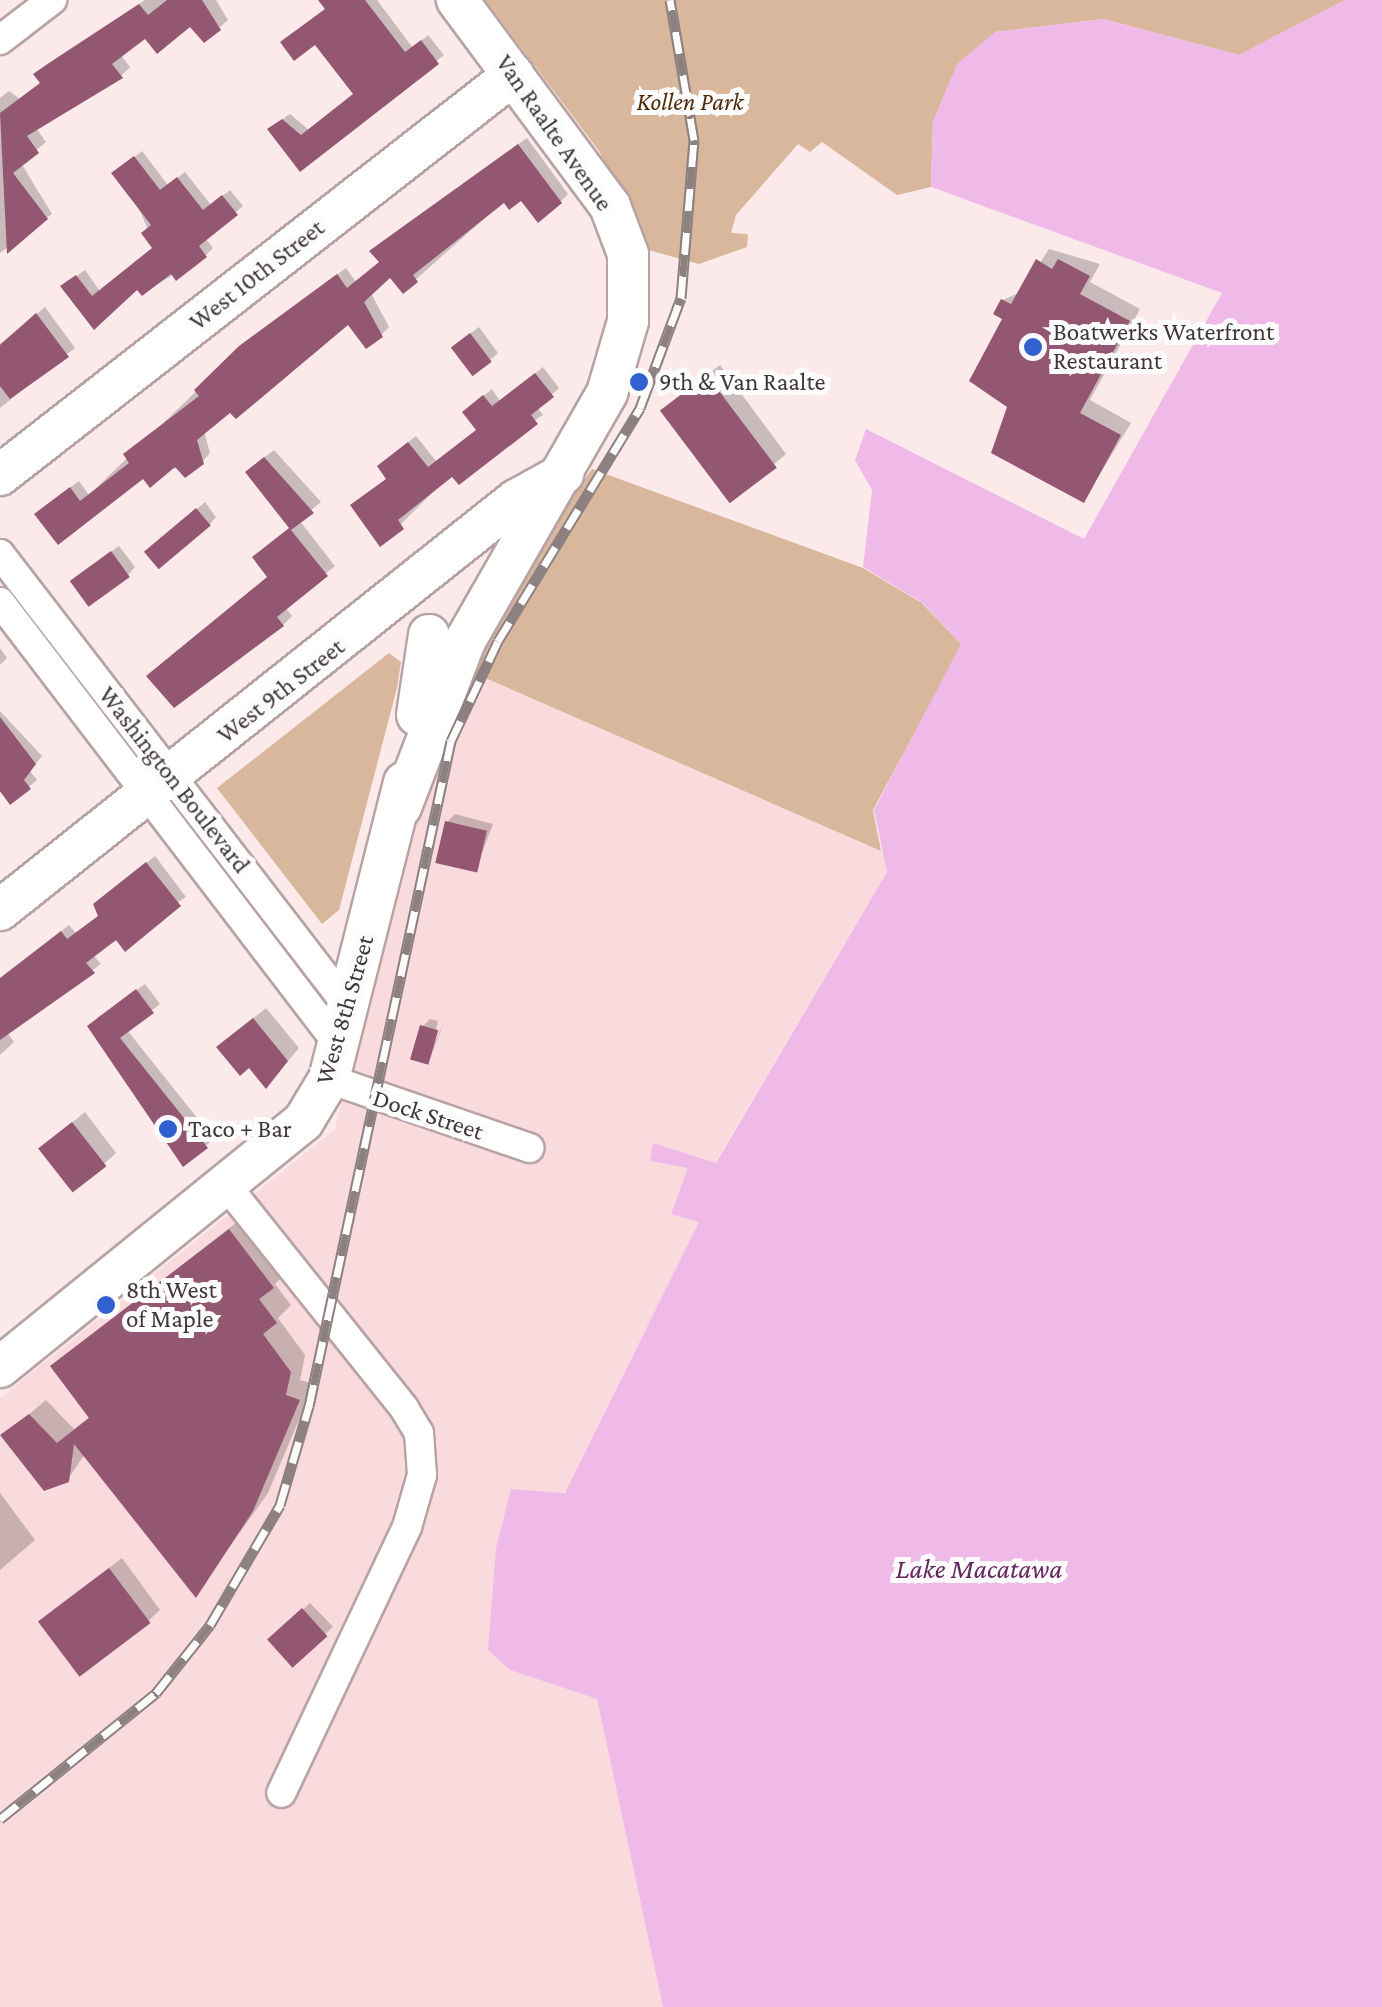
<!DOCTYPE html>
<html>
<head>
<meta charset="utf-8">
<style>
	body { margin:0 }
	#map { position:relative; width:1382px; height:2007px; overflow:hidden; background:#fceaeb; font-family:"Crimson Pro",serif }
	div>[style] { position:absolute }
	.built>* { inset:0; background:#fadbdd }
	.green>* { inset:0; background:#d9b79c }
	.water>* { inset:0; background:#efbae8 }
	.shadow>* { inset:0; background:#0003; transform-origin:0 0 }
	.building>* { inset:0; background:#945772; transform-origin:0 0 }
	.roads { filter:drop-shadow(2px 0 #b8a3a4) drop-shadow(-2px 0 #b8a3a4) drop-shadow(0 2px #b8a3a4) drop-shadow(0 -2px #b8a3a4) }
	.street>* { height:28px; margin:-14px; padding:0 14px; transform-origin:14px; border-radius:14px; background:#fff }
	.secondary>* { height:40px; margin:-20px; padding:0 20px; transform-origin:20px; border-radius:20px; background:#fff }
	.rail>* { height:11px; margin-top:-5.5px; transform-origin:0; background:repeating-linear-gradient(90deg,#fcfcfc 0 22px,#8d8081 0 44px); box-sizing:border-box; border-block:2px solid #8d8081 }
	.dots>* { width:28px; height:28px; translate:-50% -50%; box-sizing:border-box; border:5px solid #fcfcfc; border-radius:50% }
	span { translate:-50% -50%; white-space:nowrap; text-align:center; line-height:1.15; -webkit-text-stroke:10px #fcfcfc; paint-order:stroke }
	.park-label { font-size:25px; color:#4f2b09; font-style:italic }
	.street-label { font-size:25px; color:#403737 }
	.poi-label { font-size:25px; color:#403737 }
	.left { translate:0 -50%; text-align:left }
	.water-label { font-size:28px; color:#652760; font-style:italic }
</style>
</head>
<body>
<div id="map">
	<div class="built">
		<div style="clip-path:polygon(467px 670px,883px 852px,887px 872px,715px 1163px,653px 1144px,688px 1168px,699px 1222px,565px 1494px,511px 1670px,597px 1699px,663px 2007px,0 2007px,0 1398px,335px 1129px,424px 772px)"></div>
	</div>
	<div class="green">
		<div style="clip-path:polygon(485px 0,1345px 0,1239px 55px,1103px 19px,995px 32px,933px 121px,931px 187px,897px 195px,822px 142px,810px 152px,798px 144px,736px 215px,731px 233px,748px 234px,747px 247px,699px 264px,648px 250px,599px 151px)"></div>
		<div style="clip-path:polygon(592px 469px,863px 568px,922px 603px,962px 645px,873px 810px,881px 851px,467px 670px,537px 543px)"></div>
		<div style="clip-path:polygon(389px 653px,401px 662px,397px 688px,339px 910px,322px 924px,217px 788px)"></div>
	</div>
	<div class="water">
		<div style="clip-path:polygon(1345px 0,1382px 0,1382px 2007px,663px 2007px,597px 1699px,510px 1670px,488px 1650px,496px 1548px,511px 1489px,565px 1493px,699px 1222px,671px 1214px,688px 1168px,650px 1161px,653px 1143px,716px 1163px,887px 872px,874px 810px,961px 644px,923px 603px,863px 567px,872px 490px,855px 460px,866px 429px,1084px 539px,1222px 293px,931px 187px,933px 121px,957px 64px,995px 32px,1103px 19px,1239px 55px)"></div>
	</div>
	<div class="shadow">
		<div style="clip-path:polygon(145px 0,216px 0,228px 20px,219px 28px,191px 24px,146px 36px,121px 55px,130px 67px,121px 76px,36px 128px,46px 142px,21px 163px,52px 214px,0 253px,0 98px,9px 91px,20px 99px,42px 82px,45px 66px)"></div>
		<div style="clip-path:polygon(321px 0,377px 0,413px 48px,428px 35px,444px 55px,300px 168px,277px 123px,290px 114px,309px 130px,355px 93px)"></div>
		<div style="clip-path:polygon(527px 138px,568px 194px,561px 201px,505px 200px,404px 290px,391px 274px,371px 293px,389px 327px,381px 335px,349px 322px,204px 431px,210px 453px,202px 462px,143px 476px,58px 542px,45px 506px,79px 481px,89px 495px,250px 339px,346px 268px,356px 282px,381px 261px,380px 243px)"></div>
		<div style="clip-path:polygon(142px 151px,168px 185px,185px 172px,211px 205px,230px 190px,243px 206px,205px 238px,213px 248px,206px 255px,143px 293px,137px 286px,94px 326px,71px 280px,85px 270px,100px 291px,155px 247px,122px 167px)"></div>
		<div style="clip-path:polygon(1049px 249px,1100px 264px,1090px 282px,1140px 309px,1090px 400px,1131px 423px,1084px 500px,1010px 406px,1003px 300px,1021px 292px)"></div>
		<div style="clip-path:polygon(45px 307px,75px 348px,0 408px,0 344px)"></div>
		<div style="clip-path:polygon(479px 327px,498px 353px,490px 360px,462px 340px)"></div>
		<div style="clip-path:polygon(720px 365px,786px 454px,733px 499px,675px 399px)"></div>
		<div style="clip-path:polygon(543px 367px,559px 388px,538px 408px,543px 415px,452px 473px,381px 544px,387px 459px,416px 436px,437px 462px,478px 429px,472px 405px,492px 389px,500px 401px)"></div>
		<div style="clip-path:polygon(274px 450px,321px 502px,299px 520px,335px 566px,285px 607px,292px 616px,283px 625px,174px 705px,270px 576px,291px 527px,257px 463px)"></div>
		<div style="clip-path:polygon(205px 502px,216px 517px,209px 525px,155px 545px)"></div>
		<div style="clip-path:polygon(119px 546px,135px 567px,128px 575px,80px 574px)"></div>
		<div style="clip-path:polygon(0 648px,7px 658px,0 665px)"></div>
		<div style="clip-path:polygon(0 711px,42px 756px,30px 771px,37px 780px,10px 802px,0 792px)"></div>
		<div style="clip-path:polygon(455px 814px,493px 824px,475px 871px,447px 822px)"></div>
		<div style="clip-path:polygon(155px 856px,186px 897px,93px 955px,101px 964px,7px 1032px,14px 1042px,0 1055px,0 980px,69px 925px,76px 933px,100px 915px,104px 897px)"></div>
		<div style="clip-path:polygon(145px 984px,160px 1004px,127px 1030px,214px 1139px,183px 1164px,97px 1018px)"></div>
		<div style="clip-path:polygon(266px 1008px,299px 1048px,267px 1086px,231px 1036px)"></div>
		<div style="clip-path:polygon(430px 1019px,438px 1021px,429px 1056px,444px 1022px,429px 1061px,422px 1027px)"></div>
		<div style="clip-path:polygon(85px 1112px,116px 1153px,104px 1164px,41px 1148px)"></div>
		<div style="clip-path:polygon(246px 1215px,288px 1271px,275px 1284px,291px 1305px,278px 1318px,305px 1355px,300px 1380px,314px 1384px,268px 1493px,196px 1594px,85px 1454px,68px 1479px,3px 1436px,46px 1400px,74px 1429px,91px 1416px,53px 1366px)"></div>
		<div style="clip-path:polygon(0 1493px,35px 1540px,0 1570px)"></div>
		<div style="clip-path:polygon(122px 1558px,160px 1610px,148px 1621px,53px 1610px)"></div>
		<div style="left:310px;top:1603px;width:33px;height:54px;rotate:46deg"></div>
	</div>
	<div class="building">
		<div style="clip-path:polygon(167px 0,202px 0,221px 30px,204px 43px,190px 27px,157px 54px,145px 39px,112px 64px,123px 78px,27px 136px,39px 153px,13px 173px,48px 219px,7px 254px,0 113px,40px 83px,33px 74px,49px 63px,139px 4px,148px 15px)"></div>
		<div style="clip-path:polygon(318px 0,365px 0,405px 52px,421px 40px,439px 64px,300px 172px,267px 129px,282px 119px,301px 135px,353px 94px,315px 45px,294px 61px,280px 42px,325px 9px)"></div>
		<div style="clip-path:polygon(518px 144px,562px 203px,538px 223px,521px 201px,509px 210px,504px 203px,413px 275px,418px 282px,403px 294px,390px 278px,364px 302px,383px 337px,366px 349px,348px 325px,236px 419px,230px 413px,197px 440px,204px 464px,185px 478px,175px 467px,150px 488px,143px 479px,58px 545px,34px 514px,70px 487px,80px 501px,129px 463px,123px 454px,199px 396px,194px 390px,239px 346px,337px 274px,347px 288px,379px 262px,369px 251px)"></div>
		<div style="clip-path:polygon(134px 156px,160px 190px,177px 177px,203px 210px,222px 195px,238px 215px,199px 246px,207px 257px,176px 281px,171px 274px,142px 296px,137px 290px,94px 330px,60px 286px,76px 275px,92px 296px,152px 248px,141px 233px,151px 225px,111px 173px)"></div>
		<div style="clip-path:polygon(1036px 259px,1052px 269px,1058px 259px,1090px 276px,1080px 294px,1130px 321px,1080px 413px,1121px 435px,1084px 503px,991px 453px,1007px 407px,969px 381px,1002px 319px,993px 314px,1001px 299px,1011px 304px)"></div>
		<div style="clip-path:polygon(36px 313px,69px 357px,10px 399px,0 386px,0 345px)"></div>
		<div style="left:470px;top:333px;width:36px;height:24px;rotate:53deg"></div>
		<div style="clip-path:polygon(535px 373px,554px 397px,531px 415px,538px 424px,459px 485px,452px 477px,398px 520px,404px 529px,380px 547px,350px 505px,386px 479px,377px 466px,408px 442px,428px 467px,476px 430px,462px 412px,483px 395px,492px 406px)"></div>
		<div style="left:707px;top:375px;width:116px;height:59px;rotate:53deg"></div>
		<div style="clip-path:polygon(264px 457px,314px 513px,291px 530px,328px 576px,277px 617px,284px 626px,174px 708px,146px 676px,267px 577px,252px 557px,289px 528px,245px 472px)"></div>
		<div style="left:196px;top:508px;width:23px;height:68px;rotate:50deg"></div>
		<div style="left:111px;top:551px;width:32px;height:51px;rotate:54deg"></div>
		<div style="clip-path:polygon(0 717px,36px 764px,24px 780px,31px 789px,10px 805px,0 791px)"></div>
		<div style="left:445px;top:821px;width:43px;height:43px;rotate:13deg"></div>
		<div style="clip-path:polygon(146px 862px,181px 906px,125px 952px,116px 940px,86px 963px,95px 973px,0 1040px,0 978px,61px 931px,67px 939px,98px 916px,93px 904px)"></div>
		<div style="clip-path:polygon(136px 989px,154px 1013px,120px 1038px,208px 1148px,183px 1167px,87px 1026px)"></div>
		<div style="clip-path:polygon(253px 1018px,288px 1061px,266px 1089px,249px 1068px,240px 1076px,216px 1047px)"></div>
		<div style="left:420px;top:1025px;width:19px;height:36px;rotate:16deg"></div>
		<div style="left:72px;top:1122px;width:56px;height:43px;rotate:52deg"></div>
		<div style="clip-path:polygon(229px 1229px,274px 1288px,259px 1299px,277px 1323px,263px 1334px,291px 1372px,286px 1395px,300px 1400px,253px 1511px,196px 1598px,74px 1444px,69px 1482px,44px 1491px,0 1435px,29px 1414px,57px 1443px,89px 1418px,50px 1366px)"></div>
		<div style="left:109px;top:1568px;width:69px;height:89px;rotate:53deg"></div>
		<div style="left:302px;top:1608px;width:38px;height:47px;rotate:48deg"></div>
	</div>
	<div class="roads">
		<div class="street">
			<div style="left:0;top:40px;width:66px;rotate:-37.6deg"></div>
			<div style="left:0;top:554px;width:570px;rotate:52.41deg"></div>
			<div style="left:0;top:602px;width:556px;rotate:52.59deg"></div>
			<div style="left:329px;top:1079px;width:212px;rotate:19deg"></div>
			<div style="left:230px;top:1190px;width:279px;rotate:51.4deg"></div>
			<div style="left:404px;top:1408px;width:29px;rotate:59deg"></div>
			<div style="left:419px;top:1433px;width:42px;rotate:85.9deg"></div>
			<div style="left:422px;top:1475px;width:54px;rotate:106.1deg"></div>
			<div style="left:407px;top:1527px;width:294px;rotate:115.3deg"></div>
		</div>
		<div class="secondary">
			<div style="left:0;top:475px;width:651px;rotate:-37.94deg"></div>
			<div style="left:417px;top:715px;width:81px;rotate:-81.5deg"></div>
			<div style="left:401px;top:807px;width:178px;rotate:-68.9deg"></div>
			<div style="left:465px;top:641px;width:286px;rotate:-60.2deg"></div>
			<div style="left:607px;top:393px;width:75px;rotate:-73.7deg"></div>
			<div style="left:628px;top:321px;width:67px;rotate:-90deg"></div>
			<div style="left:628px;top:254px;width:51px;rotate:-110.6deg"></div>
			<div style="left:610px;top:206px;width:257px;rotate:-126.6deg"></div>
			<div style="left:0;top:910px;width:659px;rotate:-38.47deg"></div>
			<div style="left:516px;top:500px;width:54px;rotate:-29deg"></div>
			<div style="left:0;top:1367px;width:390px;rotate:-39deg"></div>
			<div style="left:303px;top:1122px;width:50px;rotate:-58.8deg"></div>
			<div style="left:329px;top:1079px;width:306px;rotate:-75.8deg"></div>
		</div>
	</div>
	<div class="rail">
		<div style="left:0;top:1819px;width:201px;rotate:-38.9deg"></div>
		<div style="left:156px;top:1693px;width:87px;rotate:-51.5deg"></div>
		<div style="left:210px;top:1625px;width:139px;rotate:-59.7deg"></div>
		<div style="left:280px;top:1505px;width:103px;rotate:-73.7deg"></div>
		<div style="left:309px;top:1406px;width:680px;rotate:-77.95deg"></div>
		<div style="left:451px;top:741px;width:110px;rotate:-64.8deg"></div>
		<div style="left:498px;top:641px;width:273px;rotate:-58.6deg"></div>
		<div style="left:640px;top:408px;width:117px;rotate:-69.6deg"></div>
		<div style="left:681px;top:298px;width:159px;rotate:-85.3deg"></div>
		<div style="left:694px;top:140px;width:142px;rotate:-99.7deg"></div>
	</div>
	<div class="dots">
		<div style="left:1033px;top:347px;background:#3160cf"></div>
		<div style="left:639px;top:382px;background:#3160cf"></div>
		<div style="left:168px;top:1129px;background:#3160cf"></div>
		<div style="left:106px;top:1305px;background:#3160cf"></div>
	</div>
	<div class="park-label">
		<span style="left:690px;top:102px">Kollen Park</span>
	</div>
	<div class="street-label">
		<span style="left:554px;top:133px;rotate:55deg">Van Raalte Avenue</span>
		<span style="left:257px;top:275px;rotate:-38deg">West 10th Street</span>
		<span style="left:281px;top:691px;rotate:-38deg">West 9th Street</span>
		<span style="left:174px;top:780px;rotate:52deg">Washington Boulevard</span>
		<span style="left:345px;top:1010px;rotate:-74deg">West 8th Street</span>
		<span style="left:428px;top:1115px;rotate:18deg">Dock Street</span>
	</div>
	<div class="poi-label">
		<span class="left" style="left:1053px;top:347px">Boatwerks Waterfront<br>Restaurant</span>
		<span class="left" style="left:659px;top:382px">9th &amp; Van Raalte</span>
		<span class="left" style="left:188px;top:1129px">Taco + Bar</span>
		<span class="left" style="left:126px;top:1305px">8th West<br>of Maple</span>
	</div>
	<div class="water-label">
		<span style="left:979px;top:1569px">Lake Macatawa</span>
	</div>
</div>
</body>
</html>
